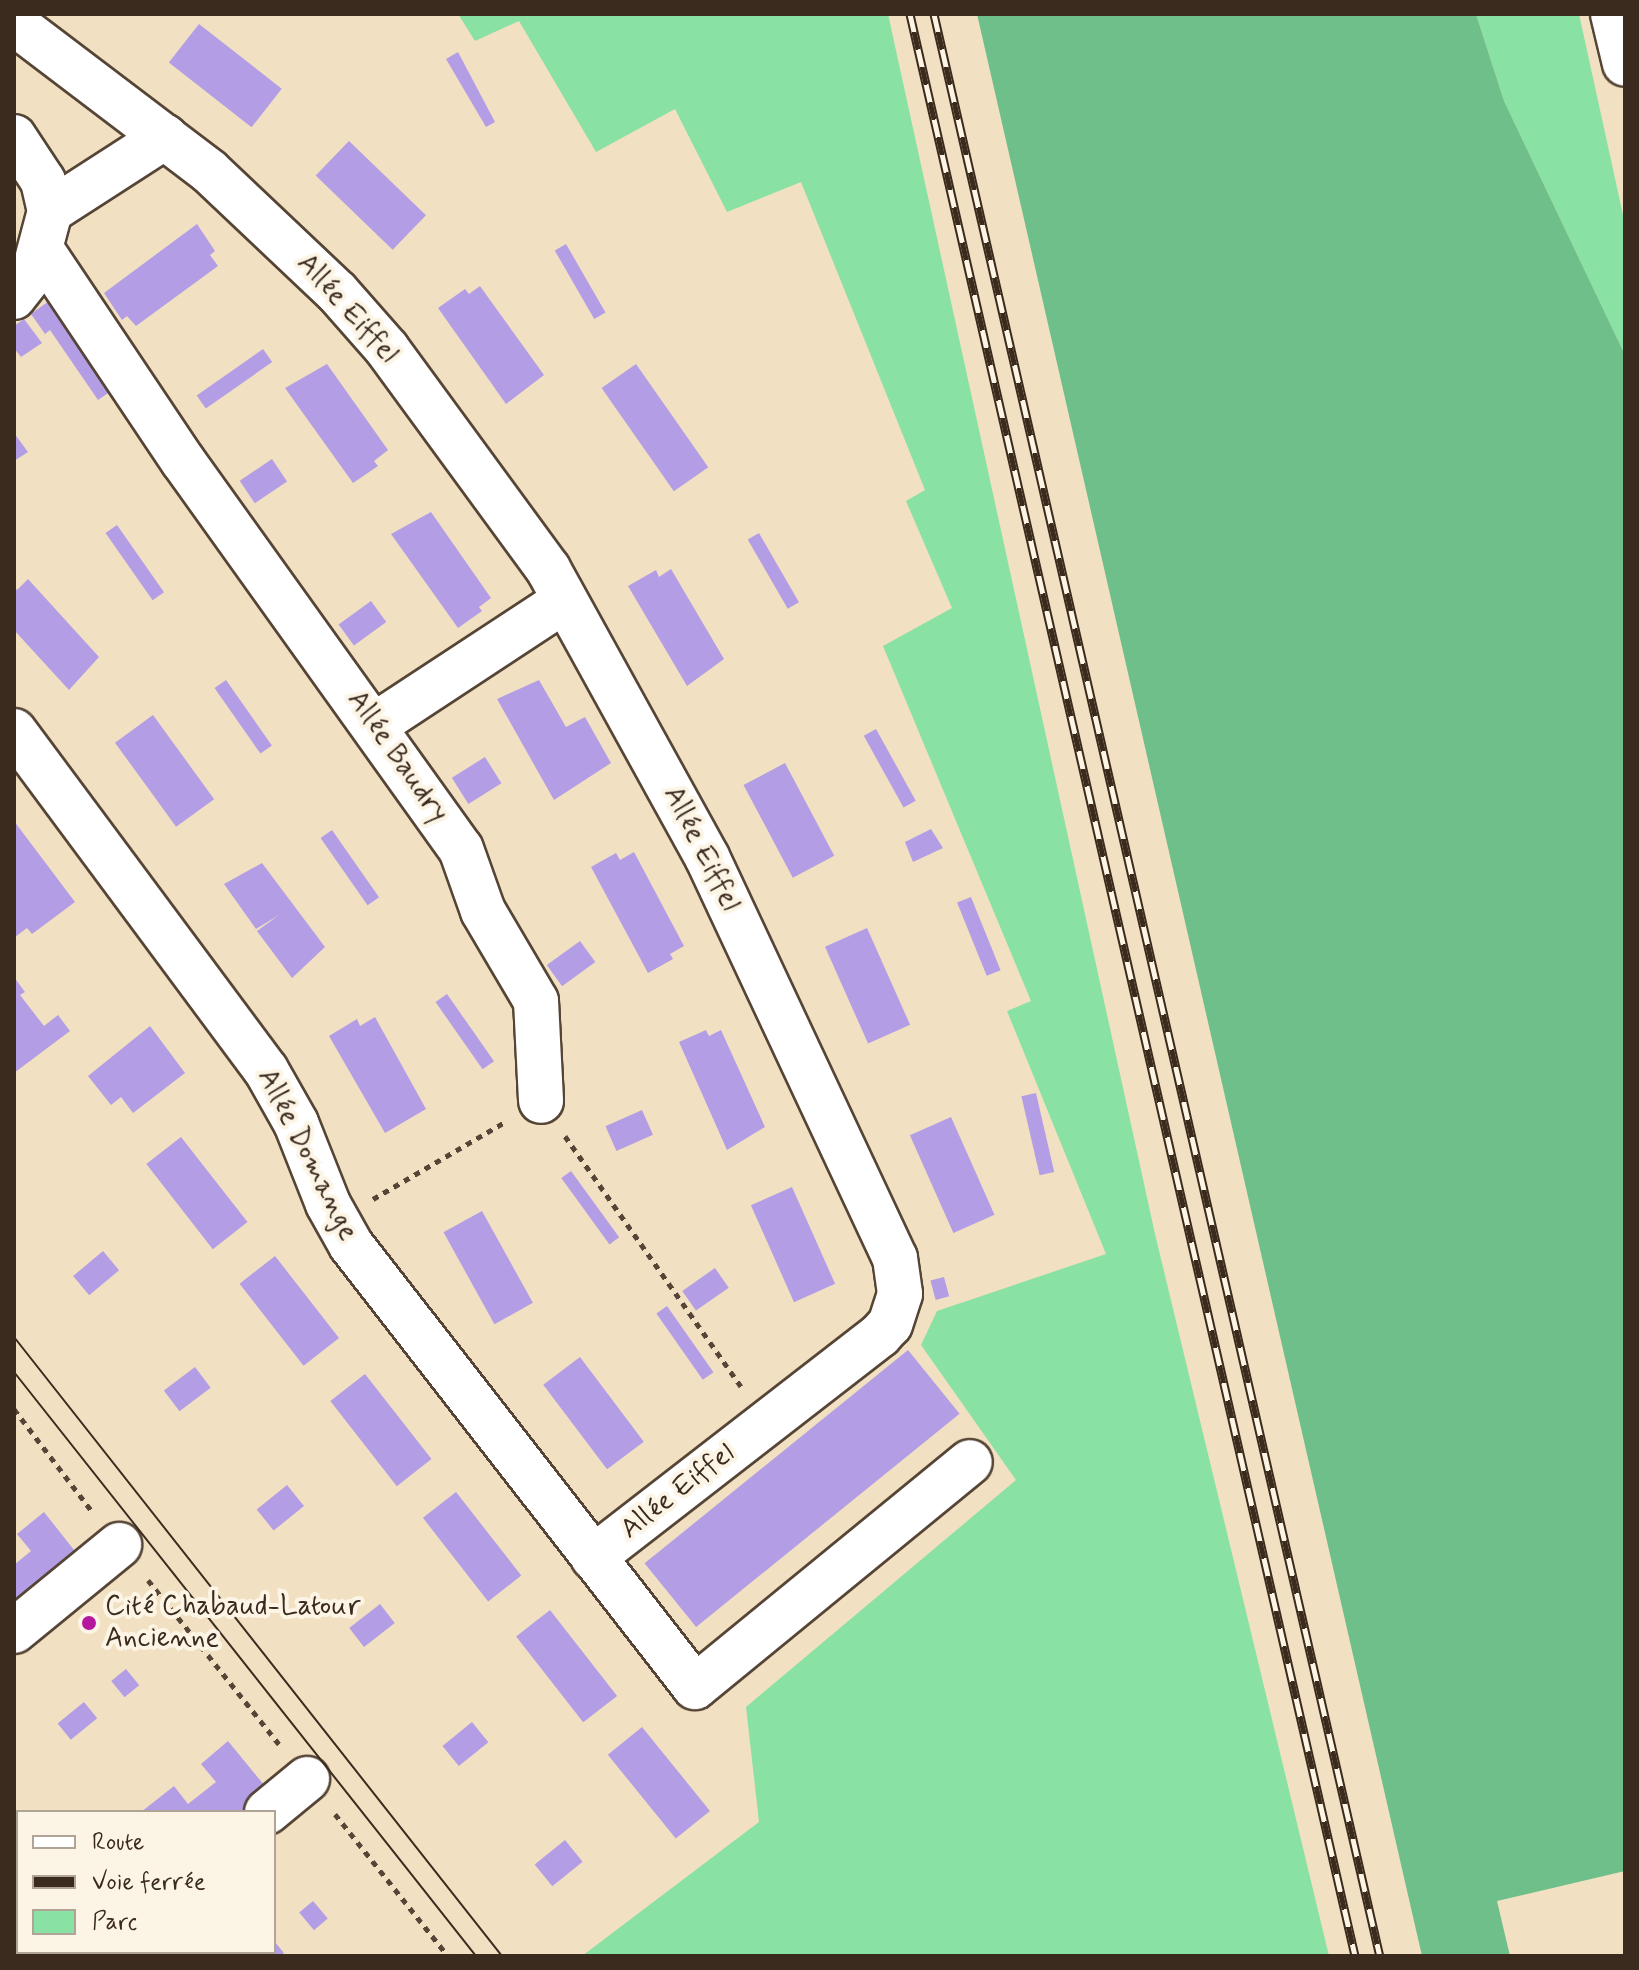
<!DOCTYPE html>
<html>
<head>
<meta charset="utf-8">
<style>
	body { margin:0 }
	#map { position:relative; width:1639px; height:1970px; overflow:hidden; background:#f1e0c1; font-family:Mynerve,sans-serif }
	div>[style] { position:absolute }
	.green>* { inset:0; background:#8ae1a4 }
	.forest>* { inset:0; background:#6fbf8a }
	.building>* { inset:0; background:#b39ee6; transform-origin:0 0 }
	.path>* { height:5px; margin-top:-2.5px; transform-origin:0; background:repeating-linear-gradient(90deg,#564536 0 6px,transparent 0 12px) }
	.roads { filter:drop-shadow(2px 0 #564536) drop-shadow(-2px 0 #564536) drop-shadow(0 2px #564536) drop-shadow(0 -2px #564536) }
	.minor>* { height:44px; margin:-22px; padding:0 22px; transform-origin:22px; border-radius:22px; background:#fff }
	.tram>* { height:2px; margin:-1px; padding:0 1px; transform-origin:1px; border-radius:1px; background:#3b2a1e }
	.rail>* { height:9px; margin-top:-4.5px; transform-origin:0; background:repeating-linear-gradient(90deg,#fcf5e5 0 18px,#3b2a1e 0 36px); box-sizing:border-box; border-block:2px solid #3b2a1e }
	.dots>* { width:22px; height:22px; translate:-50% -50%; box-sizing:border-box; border:4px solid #fcf5e5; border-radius:50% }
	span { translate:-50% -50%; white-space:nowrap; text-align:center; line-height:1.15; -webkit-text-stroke:8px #fcf5e5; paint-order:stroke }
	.street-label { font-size:28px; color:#3b2a1e }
	.poi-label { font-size:28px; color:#3b2a1e }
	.left { translate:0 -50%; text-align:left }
	.frame { position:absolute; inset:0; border:16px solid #3b2a1e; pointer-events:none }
	.legend { position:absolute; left:16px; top:1810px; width:260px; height:144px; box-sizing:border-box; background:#fcf5e5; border:2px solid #afa495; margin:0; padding:10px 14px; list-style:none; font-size:24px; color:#3b2a1e }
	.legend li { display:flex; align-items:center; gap:16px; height:40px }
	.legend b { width:40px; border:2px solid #afa495 }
</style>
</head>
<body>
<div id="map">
	<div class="green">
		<div style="clip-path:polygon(458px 14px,888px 14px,1155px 1234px,1329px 1956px,582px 1956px,759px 1822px,746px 1707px,1016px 1480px,921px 1345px,937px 1311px,1106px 1254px,1007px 1011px,1031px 1001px,883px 646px,952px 608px,906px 501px,925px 490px,801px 182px,727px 212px,675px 109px,596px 152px,519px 21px,475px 41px)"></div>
		<div style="clip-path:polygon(1476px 14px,1579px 14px,1625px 224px,1625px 355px,1504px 101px)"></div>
	</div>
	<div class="forest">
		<div style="clip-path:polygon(977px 14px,1476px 14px,1504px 101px,1625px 355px,1625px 1871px,1497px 1901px,1510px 1956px,1422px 1956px)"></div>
	</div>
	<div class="building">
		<div style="left:199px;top:24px;width:105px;height:49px;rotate:38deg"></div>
		<div style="clip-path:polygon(458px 52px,495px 122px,486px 127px,446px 59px)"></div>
		<div style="left:349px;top:141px;width:107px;height:48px;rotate:44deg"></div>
		<div style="clip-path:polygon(197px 224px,215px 251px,210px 255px,218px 266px,136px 326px,127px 316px,122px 320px,104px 293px)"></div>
		<div style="left:566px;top:244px;width:79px;height:13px;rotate:60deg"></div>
		<div style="clip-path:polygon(480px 286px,544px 375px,506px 404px,438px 308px,465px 289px,469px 294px)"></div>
		<div style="clip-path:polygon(53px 298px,117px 387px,98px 400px,50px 330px,45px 334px,31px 314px)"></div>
		<div style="clip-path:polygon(24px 319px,42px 343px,21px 357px,14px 348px,14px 326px)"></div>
		<div style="left:263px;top:349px;width:16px;height:81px;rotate:55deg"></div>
		<div style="clip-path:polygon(327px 364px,388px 450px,374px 461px,378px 466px,353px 483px,285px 388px)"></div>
		<div style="left:636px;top:364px;width:126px;height:42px;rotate:55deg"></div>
		<div style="clip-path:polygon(14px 433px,28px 452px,14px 461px)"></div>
		<div style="left:272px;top:459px;width:27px;height:39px;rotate:56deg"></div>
		<div style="clip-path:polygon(431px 512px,491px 598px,479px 607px,482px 611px,458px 628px,391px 534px)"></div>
		<div style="left:117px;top:525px;width:82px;height:14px;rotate:55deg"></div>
		<div style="left:759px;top:533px;width:80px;height:13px;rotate:60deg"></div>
		<div style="clip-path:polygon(671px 569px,724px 659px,687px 686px,628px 586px,656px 570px,659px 577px)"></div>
		<div style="clip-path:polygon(28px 579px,99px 657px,69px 690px,14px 630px,14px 586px,17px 590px)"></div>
		<div style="left:371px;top:601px;width:26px;height:40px;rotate:54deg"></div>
		<div style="left:226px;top:680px;width:80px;height:14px;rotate:55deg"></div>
		<div style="clip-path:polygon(539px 680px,566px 727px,585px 717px,611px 763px,554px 800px,497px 699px)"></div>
		<div style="left:153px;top:715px;width:104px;height:47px;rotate:54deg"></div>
		<div style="left:876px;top:729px;width:82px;height:14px;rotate:61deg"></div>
		<div style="left:485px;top:757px;width:31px;height:39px;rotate:58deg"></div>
		<div style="left:785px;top:763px;width:105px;height:47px;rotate:62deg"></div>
		<div style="clip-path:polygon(14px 821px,75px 902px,32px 934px,27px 928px,15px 937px)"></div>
		<div style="clip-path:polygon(931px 829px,943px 848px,913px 862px,905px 842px)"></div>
		<div style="left:332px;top:830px;width:82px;height:14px;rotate:55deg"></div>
		<div style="clip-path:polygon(634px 852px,684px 946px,670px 954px,673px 959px,648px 973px,591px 867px,616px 853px,620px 860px)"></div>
		<div style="clip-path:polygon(262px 863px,325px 947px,292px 978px,257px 931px,279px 915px,256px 929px,224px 884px)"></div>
		<div style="left:971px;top:897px;width:79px;height:15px;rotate:68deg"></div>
		<div style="left:867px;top:928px;width:106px;height:46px;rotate:66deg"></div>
		<div style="left:580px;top:941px;width:26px;height:41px;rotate:54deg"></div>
		<div style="clip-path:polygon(14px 977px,25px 992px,20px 995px,44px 1026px,58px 1015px,70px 1031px,14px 1073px)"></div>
		<div style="left:447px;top:994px;width:82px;height:14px;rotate:55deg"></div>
		<div style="clip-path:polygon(375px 1017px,426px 1109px,385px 1133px,329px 1036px,357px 1019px,360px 1026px)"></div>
		<div style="clip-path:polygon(150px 1026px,185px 1073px,133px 1113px,121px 1097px,111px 1105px,88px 1076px)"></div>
		<div style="clip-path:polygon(706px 1030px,709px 1036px,721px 1030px,765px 1127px,727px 1150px,679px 1042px)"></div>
		<div style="left:1036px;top:1093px;width:81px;height:15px;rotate:77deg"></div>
		<div style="left:642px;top:1110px;width:27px;height:40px;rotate:66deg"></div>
		<div style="left:951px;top:1117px;width:107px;height:45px;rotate:66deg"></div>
		<div style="left:181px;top:1137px;width:108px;height:44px;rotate:52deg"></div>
		<div style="left:571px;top:1171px;width:82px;height:12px;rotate:54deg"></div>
		<div style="left:792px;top:1187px;width:106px;height:45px;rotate:66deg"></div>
		<div style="left:482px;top:1211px;width:105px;height:44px;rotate:61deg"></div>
		<div style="left:103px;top:1251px;width:25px;height:39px;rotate:50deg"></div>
		<div style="left:275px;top:1256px;width:104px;height:45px;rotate:52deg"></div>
		<div style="left:715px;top:1268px;width:24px;height:40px;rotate:55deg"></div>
		<div style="left:944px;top:1277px;width:20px;height:14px;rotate:75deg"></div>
		<div style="left:667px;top:1306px;width:81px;height:13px;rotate:55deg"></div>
		<div style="left:908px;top:1350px;width:82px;height:339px;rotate:51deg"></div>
		<div style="left:580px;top:1357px;width:106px;height:46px;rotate:53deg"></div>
		<div style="left:195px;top:1367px;width:26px;height:39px;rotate:53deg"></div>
		<div style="left:365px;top:1374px;width:108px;height:44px;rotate:52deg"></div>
		<div style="left:287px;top:1485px;width:27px;height:39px;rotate:51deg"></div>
		<div style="left:456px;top:1492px;width:106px;height:42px;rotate:52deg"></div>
		<div style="clip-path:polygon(44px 1512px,82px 1560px,14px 1614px,14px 1565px,31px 1551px,17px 1534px)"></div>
		<div style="left:380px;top:1604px;width:24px;height:39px;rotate:52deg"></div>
		<div style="left:550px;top:1610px;width:109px;height:43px;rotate:52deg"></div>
		<div style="left:126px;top:1669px;width:21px;height:19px;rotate:51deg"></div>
		<div style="left:84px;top:1702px;width:21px;height:34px;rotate:51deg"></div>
		<div style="left:472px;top:1722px;width:26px;height:38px;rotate:51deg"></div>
		<div style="left:642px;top:1727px;width:108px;height:44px;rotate:51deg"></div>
		<div style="clip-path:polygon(228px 1741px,269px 1791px,243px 1812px,141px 1812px,174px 1786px,188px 1804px,216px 1782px,201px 1764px)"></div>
		<div style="left:565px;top:1840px;width:28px;height:39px;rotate:51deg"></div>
		<div style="left:313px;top:1901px;width:23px;height:18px;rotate:50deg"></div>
		<div style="clip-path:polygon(14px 1928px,18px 1952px,69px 1952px,14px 1956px)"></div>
		<div style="clip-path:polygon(274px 1941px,284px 1953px,280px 1956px,243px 1956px,274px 1952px)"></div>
	</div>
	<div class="path">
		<div style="left:565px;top:1136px;width:306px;rotate:54.9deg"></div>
		<div style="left:373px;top:1199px;width:151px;rotate:-30.3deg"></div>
		<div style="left:14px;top:1409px;width:127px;rotate:52.7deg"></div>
		<div style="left:148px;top:1580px;width:210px;rotate:51.4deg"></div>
		<div style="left:335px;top:1814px;width:181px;rotate:51.5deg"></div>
	</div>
	<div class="roads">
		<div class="minor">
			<div style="left:1613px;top:14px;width:51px;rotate:76.5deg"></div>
			<div style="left:14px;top:23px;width:245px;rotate:37.2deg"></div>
			<div style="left:209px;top:171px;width:176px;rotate:43.4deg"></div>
			<div style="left:337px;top:292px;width:76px;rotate:48.7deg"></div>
			<div style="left:387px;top:349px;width:273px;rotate:53.8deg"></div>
			<div style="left:548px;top:569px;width:329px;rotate:61.1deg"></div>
			<div style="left:707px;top:857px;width:443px;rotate:64.9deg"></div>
			<div style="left:895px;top:1258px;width:36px;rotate:82deg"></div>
			<div style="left:900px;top:1294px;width:32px;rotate:108deg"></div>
			<div style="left:890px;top:1324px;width:15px;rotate:132deg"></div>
			<div style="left:880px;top:1335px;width:363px;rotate:142.2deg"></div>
			<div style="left:14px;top:137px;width:53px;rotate:56.6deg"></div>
			<div style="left:43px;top:181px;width:31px;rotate:77deg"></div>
			<div style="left:50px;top:211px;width:62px;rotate:104.9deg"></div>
			<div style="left:34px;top:271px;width:33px;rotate:128deg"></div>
			<div style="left:50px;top:211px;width:137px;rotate:-32.8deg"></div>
			<div style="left:41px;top:249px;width:255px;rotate:56.2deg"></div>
			<div style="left:183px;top:461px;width:477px;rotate:54.4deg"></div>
			<div style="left:461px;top:849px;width:66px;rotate:70.5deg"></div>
			<div style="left:483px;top:911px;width:104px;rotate:59.5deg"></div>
			<div style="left:536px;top:1001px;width:100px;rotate:87.1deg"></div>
			<div style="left:375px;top:725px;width:227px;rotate:-33.3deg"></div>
			<div style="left:14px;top:731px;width:422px;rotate:53.4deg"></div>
			<div style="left:266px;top:1070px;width:61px;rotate:60.5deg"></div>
			<div style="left:296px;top:1123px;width:87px;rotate:68.4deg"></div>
			<div style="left:328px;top:1204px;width:47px;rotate:60.7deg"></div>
			<div style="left:351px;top:1245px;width:560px;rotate:52.11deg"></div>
			<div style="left:695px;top:1687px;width:355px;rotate:-39.3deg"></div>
			<div style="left:14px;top:1631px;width:136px;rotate:-39.3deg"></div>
			<div style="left:267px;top:1812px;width:52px;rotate:-39.5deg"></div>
			<div style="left:90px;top:1956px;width:6px;rotate:-39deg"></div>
		</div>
	</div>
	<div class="tram">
		<div style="left:14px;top:1337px;width:788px;rotate:51.75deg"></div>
		<div style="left:14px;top:1372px;width:745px;rotate:51.65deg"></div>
	</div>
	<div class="rail">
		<div style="left:910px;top:14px;width:1992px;rotate:77.09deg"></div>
		<div style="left:934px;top:14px;width:1993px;rotate:77.07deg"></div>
	</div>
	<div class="dots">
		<div style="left:89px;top:1623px;background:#b5179e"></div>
	</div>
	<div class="street-label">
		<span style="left:347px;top:309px;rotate:48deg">Allée Eiffel</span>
		<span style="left:397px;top:757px;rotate:55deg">Allée Baudry</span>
		<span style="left:701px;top:849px;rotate:63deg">Allée Eiffel</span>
		<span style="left:307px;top:1155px;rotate:63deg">Allée Domange</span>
		<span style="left:678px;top:1492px;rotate:-38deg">Allée Eiffel</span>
	</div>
	<div class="poi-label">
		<span class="left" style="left:105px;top:1623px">Cité Chabaud-Latour<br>Ancienne</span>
	</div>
	<div class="frame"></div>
	<ul class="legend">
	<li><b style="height:10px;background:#fff"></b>Route</li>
	<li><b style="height:10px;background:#3b2a1e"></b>Voie ferrée</li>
	<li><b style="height:22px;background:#8ae1a4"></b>Parc</li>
	</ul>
</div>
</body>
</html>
